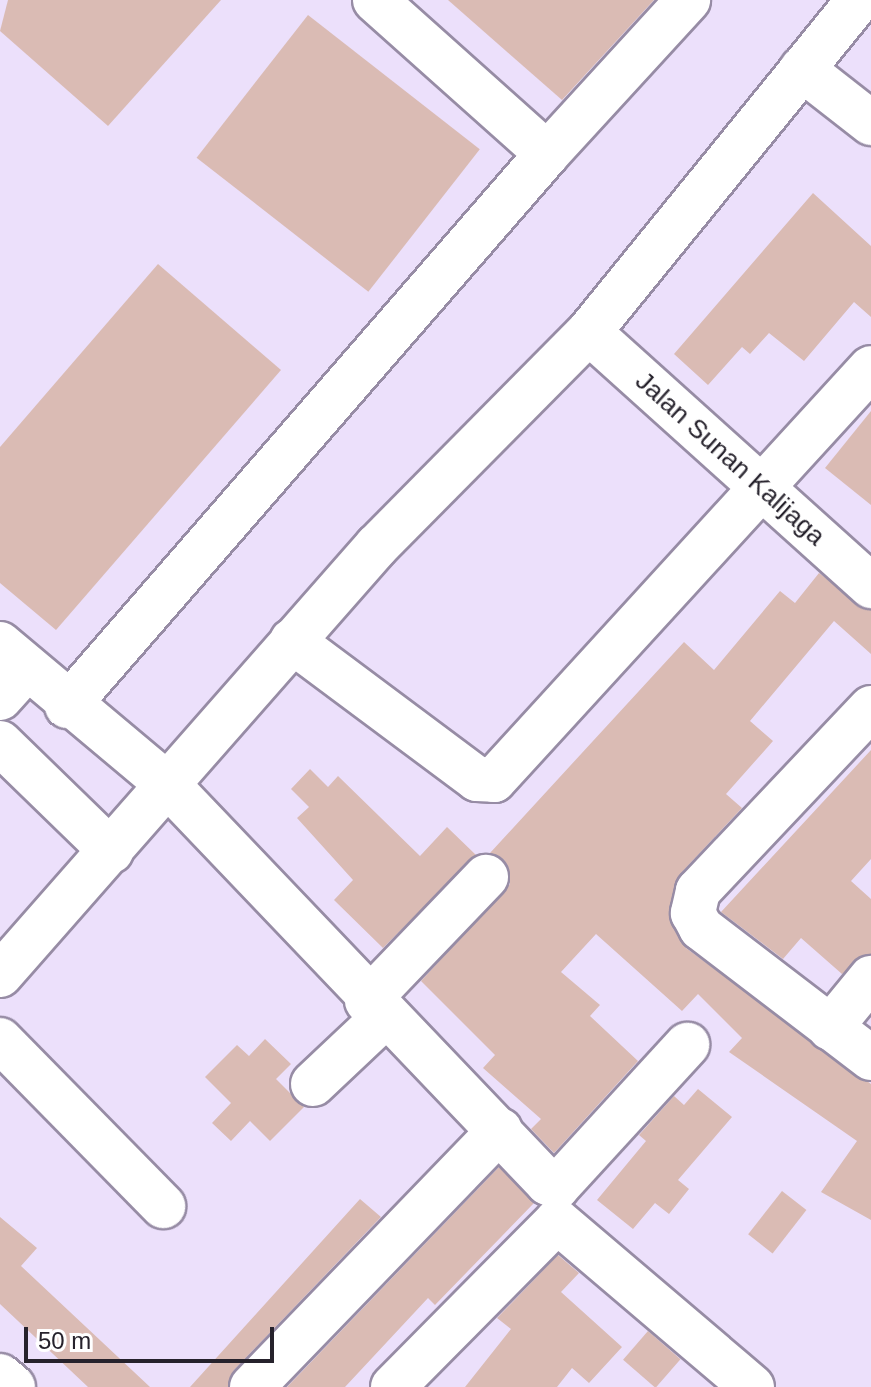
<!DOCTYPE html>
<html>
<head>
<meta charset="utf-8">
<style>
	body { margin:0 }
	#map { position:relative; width:871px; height:1387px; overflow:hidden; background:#ece0fb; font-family:Arial,sans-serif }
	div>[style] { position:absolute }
	.building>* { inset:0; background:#dabbb4; transform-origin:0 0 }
	.roads { filter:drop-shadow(2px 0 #978ca5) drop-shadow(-2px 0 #978ca5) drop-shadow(0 2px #978ca5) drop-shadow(0 -2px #978ca5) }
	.minor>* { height:44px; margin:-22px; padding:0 22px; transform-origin:22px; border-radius:22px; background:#fff }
	.major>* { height:44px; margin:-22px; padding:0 22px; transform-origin:22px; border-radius:22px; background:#fff }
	span { translate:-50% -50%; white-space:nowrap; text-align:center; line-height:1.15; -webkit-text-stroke:7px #fff; paint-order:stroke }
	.street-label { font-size:26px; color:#26222c }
	.scale { position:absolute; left:24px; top:1327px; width:250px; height:36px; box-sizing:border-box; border:4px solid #26222c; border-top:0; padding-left:10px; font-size:24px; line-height:28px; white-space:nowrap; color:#26222c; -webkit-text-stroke:6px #fff; paint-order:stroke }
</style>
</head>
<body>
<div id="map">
	<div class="building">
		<div style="clip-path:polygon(8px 0,221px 0,108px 126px,0 31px)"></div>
		<div style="clip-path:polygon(448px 0,654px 0,562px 100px)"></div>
		<div style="left:308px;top:15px;width:218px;height:181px;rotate:38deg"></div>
		<div style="clip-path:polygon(813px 193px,871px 246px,871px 317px,854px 302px,804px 361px,769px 333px,750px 354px,742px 347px,708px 385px,674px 354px)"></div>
		<div style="clip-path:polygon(158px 264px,281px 370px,56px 630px,0 583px,0 447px)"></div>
		<div style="clip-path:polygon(871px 411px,871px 505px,825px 468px)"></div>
		<div style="clip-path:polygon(819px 573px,871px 610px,871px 654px,834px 621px,750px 721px,773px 741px,726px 794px,742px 808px,680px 874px,669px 909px,686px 948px,871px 1084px,871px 1220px,821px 1192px,857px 1141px,729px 1052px,742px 1038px,698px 994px,682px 1011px,596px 934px,561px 972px,600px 1005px,590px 1016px,638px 1061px,554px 1153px,531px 1129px,541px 1119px,483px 1068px,495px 1055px,421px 981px,510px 884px,504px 860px,490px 853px,684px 642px,714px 670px,780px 591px,795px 603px)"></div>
		<div style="clip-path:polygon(871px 750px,871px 859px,851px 881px,871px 899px,871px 954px,842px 974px,801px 938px,783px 959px,721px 912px)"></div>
		<div style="clip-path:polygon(310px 769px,328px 787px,338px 776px,420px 856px,447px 827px,476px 855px,383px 948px,334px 900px,353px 880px,297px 818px,309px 807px,291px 789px)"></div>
		<div style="clip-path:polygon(265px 1039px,291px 1064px,276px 1079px,304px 1107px,270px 1141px,250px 1121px,231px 1141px,212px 1123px,231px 1103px,205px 1077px,237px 1045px,249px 1056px)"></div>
		<div style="clip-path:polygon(698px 1089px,732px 1117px,678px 1180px,689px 1189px,669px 1214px,655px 1203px,633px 1229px,597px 1200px,646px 1141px,639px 1135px,674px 1096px,684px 1105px)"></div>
		<div style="clip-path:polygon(499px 1167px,534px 1203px,435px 1305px,428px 1298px,345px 1387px,287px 1387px)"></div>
		<div style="left:782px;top:1191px;width:31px;height:55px;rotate:38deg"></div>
		<div style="clip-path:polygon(360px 1199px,381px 1217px,234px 1370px,228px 1387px,190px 1387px)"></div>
		<div style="clip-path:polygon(0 1217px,37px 1248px,21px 1266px,150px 1387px,88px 1387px,0 1304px)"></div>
		<div style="clip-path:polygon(558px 1255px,579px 1273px,561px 1292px,622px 1347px,589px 1383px,572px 1368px,557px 1387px,465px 1387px,511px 1329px,497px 1318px)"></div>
		<div style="left:648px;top:1331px;width:43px;height:38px;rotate:41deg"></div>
	</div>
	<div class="roads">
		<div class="minor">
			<div style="left:375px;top:0;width:231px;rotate:41.8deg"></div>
			<div style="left:547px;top:154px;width:209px;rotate:-47.5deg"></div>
			<div style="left:802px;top:69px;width:88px;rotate:38deg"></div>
			<div style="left:589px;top:332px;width:380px;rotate:42deg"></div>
			<div style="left:292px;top:641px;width:231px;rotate:36.7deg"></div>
			<div style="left:477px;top:779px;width:17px;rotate:3deg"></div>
			<div style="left:494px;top:780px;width:558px;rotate:-47.54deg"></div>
			<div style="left:0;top:644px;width:219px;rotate:40deg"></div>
			<div style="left:168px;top:785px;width:550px;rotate:46.33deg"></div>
			<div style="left:548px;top:1183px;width:10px;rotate:24deg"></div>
			<div style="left:557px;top:1187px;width:193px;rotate:-47.5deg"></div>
			<div style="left:0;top:698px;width:38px;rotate:-48deg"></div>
			<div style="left:67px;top:706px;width:732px;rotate:-48.99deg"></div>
			<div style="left:871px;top:708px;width:252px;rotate:133.4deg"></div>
			<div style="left:698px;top:891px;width:23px;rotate:103deg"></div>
			<div style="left:693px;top:913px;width:17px;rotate:62deg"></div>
			<div style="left:701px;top:928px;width:214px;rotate:37.4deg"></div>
			<div style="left:0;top:743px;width:155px;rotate:44.2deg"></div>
			<div style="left:367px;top:1001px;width:172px;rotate:-46.2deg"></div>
			<div style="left:830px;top:1028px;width:65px;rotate:-50.6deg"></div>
			<div style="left:0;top:1040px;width:233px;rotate:45.5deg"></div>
			<div style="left:313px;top:1084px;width:98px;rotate:-43.3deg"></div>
			<div style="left:0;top:1376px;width:17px;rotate:40deg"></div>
			<div style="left:252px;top:1387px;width:357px;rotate:-46deg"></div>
			<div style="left:393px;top:1387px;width:233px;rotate:-45.3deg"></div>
			<div style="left:557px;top:1221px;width:256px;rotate:40.4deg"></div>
		</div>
		<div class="major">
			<div style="left:0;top:975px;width:571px;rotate:-48.69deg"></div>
			<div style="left:377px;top:546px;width:301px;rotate:-45.3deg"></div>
			<div style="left:589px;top:332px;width:428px;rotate:-50.9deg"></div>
		</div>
	</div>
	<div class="street-label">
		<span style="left:730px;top:459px;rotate:42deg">Jalan Sunan Kalijaga</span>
	</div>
	<div class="scale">50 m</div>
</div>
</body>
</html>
